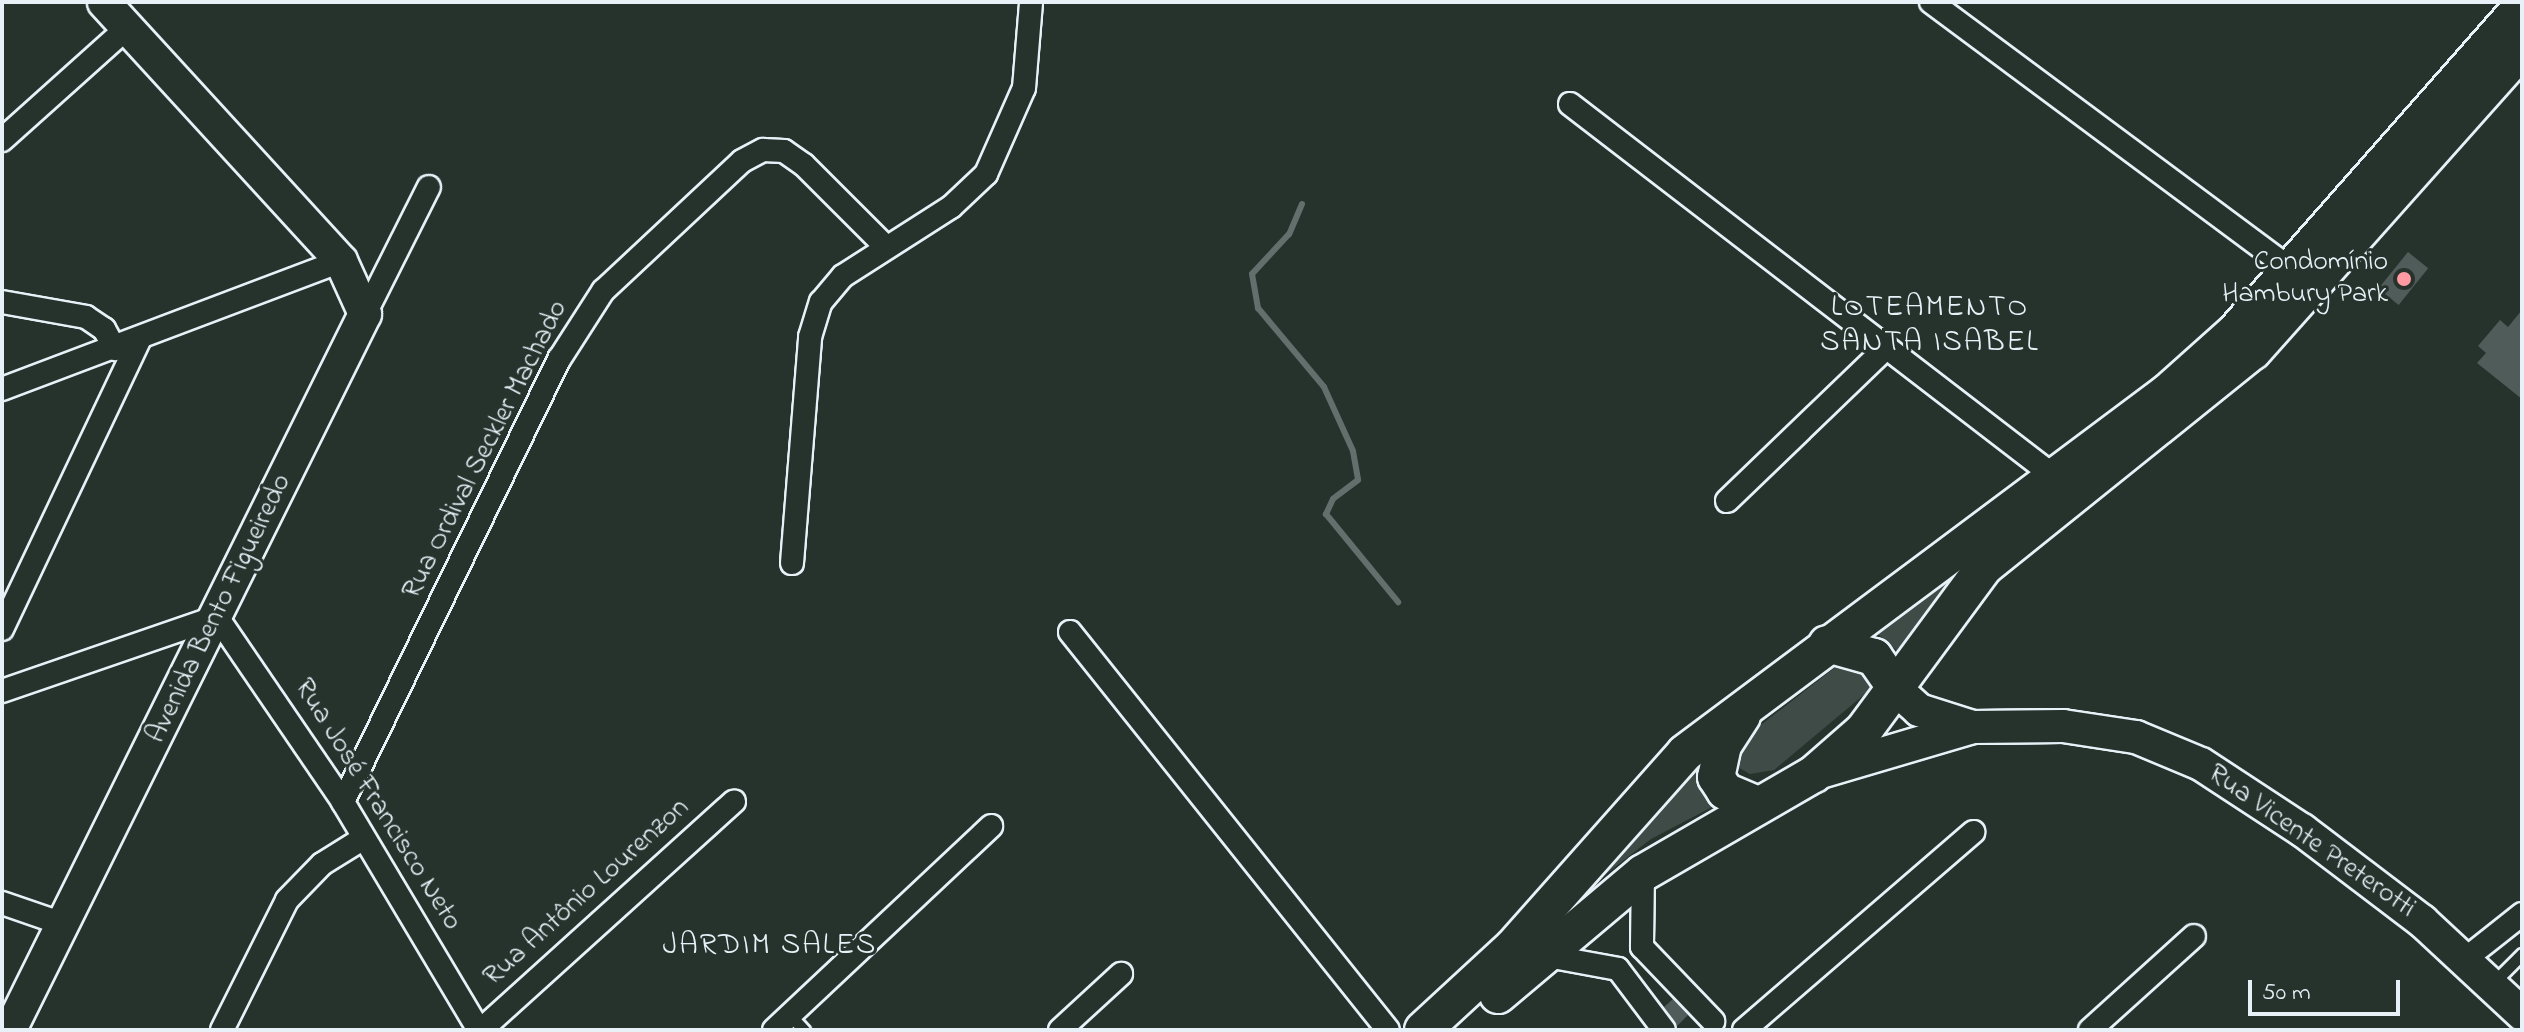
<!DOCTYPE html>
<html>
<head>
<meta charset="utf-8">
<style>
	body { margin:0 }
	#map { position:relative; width:2524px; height:1032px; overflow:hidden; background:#26332d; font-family:"Indie Flower",sans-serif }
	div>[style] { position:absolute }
	.green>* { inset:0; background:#3e4b47 }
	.stream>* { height:6px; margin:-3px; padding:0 3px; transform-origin:3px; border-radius:3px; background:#636f6d }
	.building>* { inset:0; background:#505c59; transform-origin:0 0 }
	.roads { filter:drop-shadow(2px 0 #e8f1f8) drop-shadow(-2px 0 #e8f1f8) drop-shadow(0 2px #e8f1f8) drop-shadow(0 -2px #e8f1f8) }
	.lane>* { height:11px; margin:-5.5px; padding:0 5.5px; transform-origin:5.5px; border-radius:5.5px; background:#26332d }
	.street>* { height:22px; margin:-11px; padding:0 11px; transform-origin:11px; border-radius:11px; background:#26332d }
	.secondary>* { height:32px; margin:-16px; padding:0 16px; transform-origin:16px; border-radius:16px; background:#26332d }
	.primary>* { height:36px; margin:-18px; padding:0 18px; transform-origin:18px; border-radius:18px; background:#26332d }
	.dots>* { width:22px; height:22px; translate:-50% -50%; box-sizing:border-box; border:4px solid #26332d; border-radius:50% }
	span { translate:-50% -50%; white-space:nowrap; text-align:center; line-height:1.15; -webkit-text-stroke:6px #26332d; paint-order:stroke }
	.poi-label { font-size:28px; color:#e8f1f8 }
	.right { translate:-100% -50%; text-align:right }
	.street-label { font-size:28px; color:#e8f1f8 }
	.neighbourhood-label { font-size:30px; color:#e8f1f8; letter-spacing:2px }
	.frame { position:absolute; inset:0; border:4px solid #e8f1f8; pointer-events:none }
	.scale { position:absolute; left:2248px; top:980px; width:152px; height:36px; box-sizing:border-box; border:4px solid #e8f1f8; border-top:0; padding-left:10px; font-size:24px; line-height:28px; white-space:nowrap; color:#e8f1f8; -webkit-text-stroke:6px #26332d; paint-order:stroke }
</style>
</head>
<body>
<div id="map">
	<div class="green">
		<div style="clip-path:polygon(1975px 554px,1902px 655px,1871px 628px)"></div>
		<div style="clip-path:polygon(1846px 659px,1866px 671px,1872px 688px,1774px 770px,1750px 774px,1734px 765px,1744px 738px)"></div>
		<div style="clip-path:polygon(1694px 762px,1700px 784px,1716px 805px,1651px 839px,1588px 888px)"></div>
	</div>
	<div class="stream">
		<div style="left:1302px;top:204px;width:33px;rotate:113deg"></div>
		<div style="left:1289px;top:234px;width:54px;rotate:132.8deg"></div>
		<div style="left:1252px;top:274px;width:35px;rotate:80deg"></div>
		<div style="left:1258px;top:308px;width:103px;rotate:50.1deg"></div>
		<div style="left:1324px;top:387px;width:70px;rotate:65.6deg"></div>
		<div style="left:1353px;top:451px;width:29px;rotate:80deg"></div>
		<div style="left:1358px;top:480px;width:31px;rotate:143deg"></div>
		<div style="left:1333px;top:499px;width:17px;rotate:115deg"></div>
		<div style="left:1326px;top:514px;width:114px;rotate:50.7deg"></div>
	</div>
	<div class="building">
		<div style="left:2408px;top:252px;width:26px;height:47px;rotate:39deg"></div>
		<div style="clip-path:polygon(2522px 310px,2522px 399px,2477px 363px,2486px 353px,2478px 346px,2500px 320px,2508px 327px)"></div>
		<div style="clip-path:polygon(1673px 999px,1688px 1015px,1677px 1026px,1664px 1007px)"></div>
	</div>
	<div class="roads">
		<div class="lane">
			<div style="left:2494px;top:982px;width:40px;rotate:-45deg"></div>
			<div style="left:790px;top:1015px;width:21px;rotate:47deg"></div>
		</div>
		<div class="street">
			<div style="left:1931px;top:2px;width:450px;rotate:36.6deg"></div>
			<div style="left:1570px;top:104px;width:612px;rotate:37.56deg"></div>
			<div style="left:2px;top:140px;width:168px;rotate:-41.9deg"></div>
			<div style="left:2px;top:302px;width:85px;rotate:10.1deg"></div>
			<div style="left:86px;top:317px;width:22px;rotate:34deg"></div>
			<div style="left:104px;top:329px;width:23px;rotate:61deg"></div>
			<div style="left:365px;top:314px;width:142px;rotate:-63.3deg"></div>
			<div style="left:2px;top:389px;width:362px;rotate:-20.7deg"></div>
			<div style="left:1727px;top:501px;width:219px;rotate:-43.9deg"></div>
			<div style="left:792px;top:563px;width:227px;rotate:-85.4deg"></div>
			<div style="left:810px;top:337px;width:37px;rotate:-73deg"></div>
			<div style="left:821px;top:302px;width:34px;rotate:-50deg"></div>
			<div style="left:843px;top:276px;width:128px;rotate:-32.6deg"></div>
			<div style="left:951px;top:207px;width:48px;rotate:-43.3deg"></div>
			<div style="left:986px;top:174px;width:94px;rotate:-66.2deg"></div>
			<div style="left:1024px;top:88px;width:86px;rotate:-85.3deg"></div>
			<div style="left:2px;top:629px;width:321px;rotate:-64.6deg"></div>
			<div style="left:1070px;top:632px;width:509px;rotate:51.38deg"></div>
			<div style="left:2px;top:691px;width:227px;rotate:-19deg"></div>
			<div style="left:217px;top:617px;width:224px;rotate:55.7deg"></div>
			<div style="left:343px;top:802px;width:265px;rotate:59.2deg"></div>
			<div style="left:343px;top:802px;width:494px;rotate:-64deg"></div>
			<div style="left:560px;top:358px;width:80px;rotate:-57.3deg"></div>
			<div style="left:603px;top:291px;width:190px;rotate:-43.1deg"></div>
			<div style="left:742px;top:161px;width:24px;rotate:-28deg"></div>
			<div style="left:763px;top:150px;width:21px;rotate:3deg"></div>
			<div style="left:784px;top:151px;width:24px;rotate:35deg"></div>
			<div style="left:804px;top:165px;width:115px;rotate:45deg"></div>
			<div style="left:1643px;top:873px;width:74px;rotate:90.8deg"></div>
			<div style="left:1642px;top:947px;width:103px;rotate:46.2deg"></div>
			<div style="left:2px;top:903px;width:65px;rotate:19deg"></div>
			<div style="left:1542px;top:955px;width:77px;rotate:10.4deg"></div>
			<div style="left:1618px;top:969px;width:76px;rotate:53deg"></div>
			<div style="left:2464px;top:960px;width:74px;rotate:-38.4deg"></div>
			<div style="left:222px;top:1030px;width:145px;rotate:-63.4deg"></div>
			<div style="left:287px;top:900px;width:50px;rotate:-45.8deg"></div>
			<div style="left:322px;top:864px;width:49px;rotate:-31.8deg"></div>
			<div style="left:481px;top:1030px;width:341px;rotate:-42.1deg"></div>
			<div style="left:774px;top:1030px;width:298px;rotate:-43.2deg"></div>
			<div style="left:1060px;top:1030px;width:83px;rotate:-42.6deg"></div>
			<div style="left:1744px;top:1030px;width:303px;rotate:-40.8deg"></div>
			<div style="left:2090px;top:1030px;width:140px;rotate:-42.1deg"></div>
		</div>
		<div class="secondary">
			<div style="left:1897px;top:690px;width:30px;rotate:42deg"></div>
			<div style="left:1919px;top:710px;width:57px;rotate:17.5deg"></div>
			<div style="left:1814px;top:774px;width:166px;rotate:-16.5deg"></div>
			<div style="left:1973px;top:727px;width:90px;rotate:-0.6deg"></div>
			<div style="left:2063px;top:726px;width:74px;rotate:8.6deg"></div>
			<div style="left:2136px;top:737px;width:70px;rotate:22.6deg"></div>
			<div style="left:2201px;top:764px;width:121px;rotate:33.2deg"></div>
			<div style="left:2302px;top:830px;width:151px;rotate:37.2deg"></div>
			<div style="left:2422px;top:921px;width:137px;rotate:42.9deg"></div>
			<div style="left:10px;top:1030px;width:799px;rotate:-63.63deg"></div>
			<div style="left:365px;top:314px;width:58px;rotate:-114.4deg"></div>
			<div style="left:341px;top:261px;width:351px;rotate:-132.5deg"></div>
		</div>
		<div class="primary">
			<div style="left:1827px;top:644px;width:49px;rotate:15.5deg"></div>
			<div style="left:1874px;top:657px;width:40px;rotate:55.1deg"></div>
			<div style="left:1742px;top:716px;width:35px;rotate:123deg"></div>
			<div style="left:1723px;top:745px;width:33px;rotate:102deg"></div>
			<div style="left:1716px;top:777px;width:17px;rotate:57deg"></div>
			<div style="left:1725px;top:791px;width:34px;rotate:23deg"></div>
			<div style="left:1498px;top:995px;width:189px;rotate:-40.1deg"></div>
			<div style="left:1643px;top:873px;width:198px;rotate:-30.1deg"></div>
			<div style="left:1814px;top:774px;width:67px;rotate:-41.3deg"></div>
			<div style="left:1864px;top:730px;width:202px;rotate:-53.6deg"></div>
			<div style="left:1984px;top:567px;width:345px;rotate:-38.8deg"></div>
			<div style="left:2253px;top:351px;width:404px;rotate:-48.3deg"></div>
			<div style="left:1423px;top:1030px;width:122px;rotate:-42.7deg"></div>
			<div style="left:1513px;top:947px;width:259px;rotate:-48.4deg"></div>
			<div style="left:1685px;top:753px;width:603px;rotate:-36.77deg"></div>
			<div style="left:2168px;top:392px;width:90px;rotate:-41.8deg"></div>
			<div style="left:2235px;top:332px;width:434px;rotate:-48.6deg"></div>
		</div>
	</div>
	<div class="dots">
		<div style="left:2404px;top:279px;background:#ff9aa2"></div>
	</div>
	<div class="poi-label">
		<span class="right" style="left:2388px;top:279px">Condomínio<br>Hambury Park</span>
	</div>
	<div class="street-label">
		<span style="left:486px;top:450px;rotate:-63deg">Rua Ordival Seckler Machado</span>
		<span style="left:220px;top:609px;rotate:-64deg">Avenida Bento Figueiredo</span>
		<span style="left:377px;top:805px;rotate:58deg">Rua José Francisco Neto</span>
		<span style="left:2311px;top:842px;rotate:35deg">Rua Vicente Preterotti</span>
		<span style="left:587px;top:893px;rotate:-42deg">Rua Antônio Lourenzon</span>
	</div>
	<div class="neighbourhood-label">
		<span style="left:1930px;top:325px">LOTEAMENTO<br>SANTA ISABEL</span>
		<span style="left:770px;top:946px">JARDIM SALES</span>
	</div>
	<div class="frame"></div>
	<div class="scale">50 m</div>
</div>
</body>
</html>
